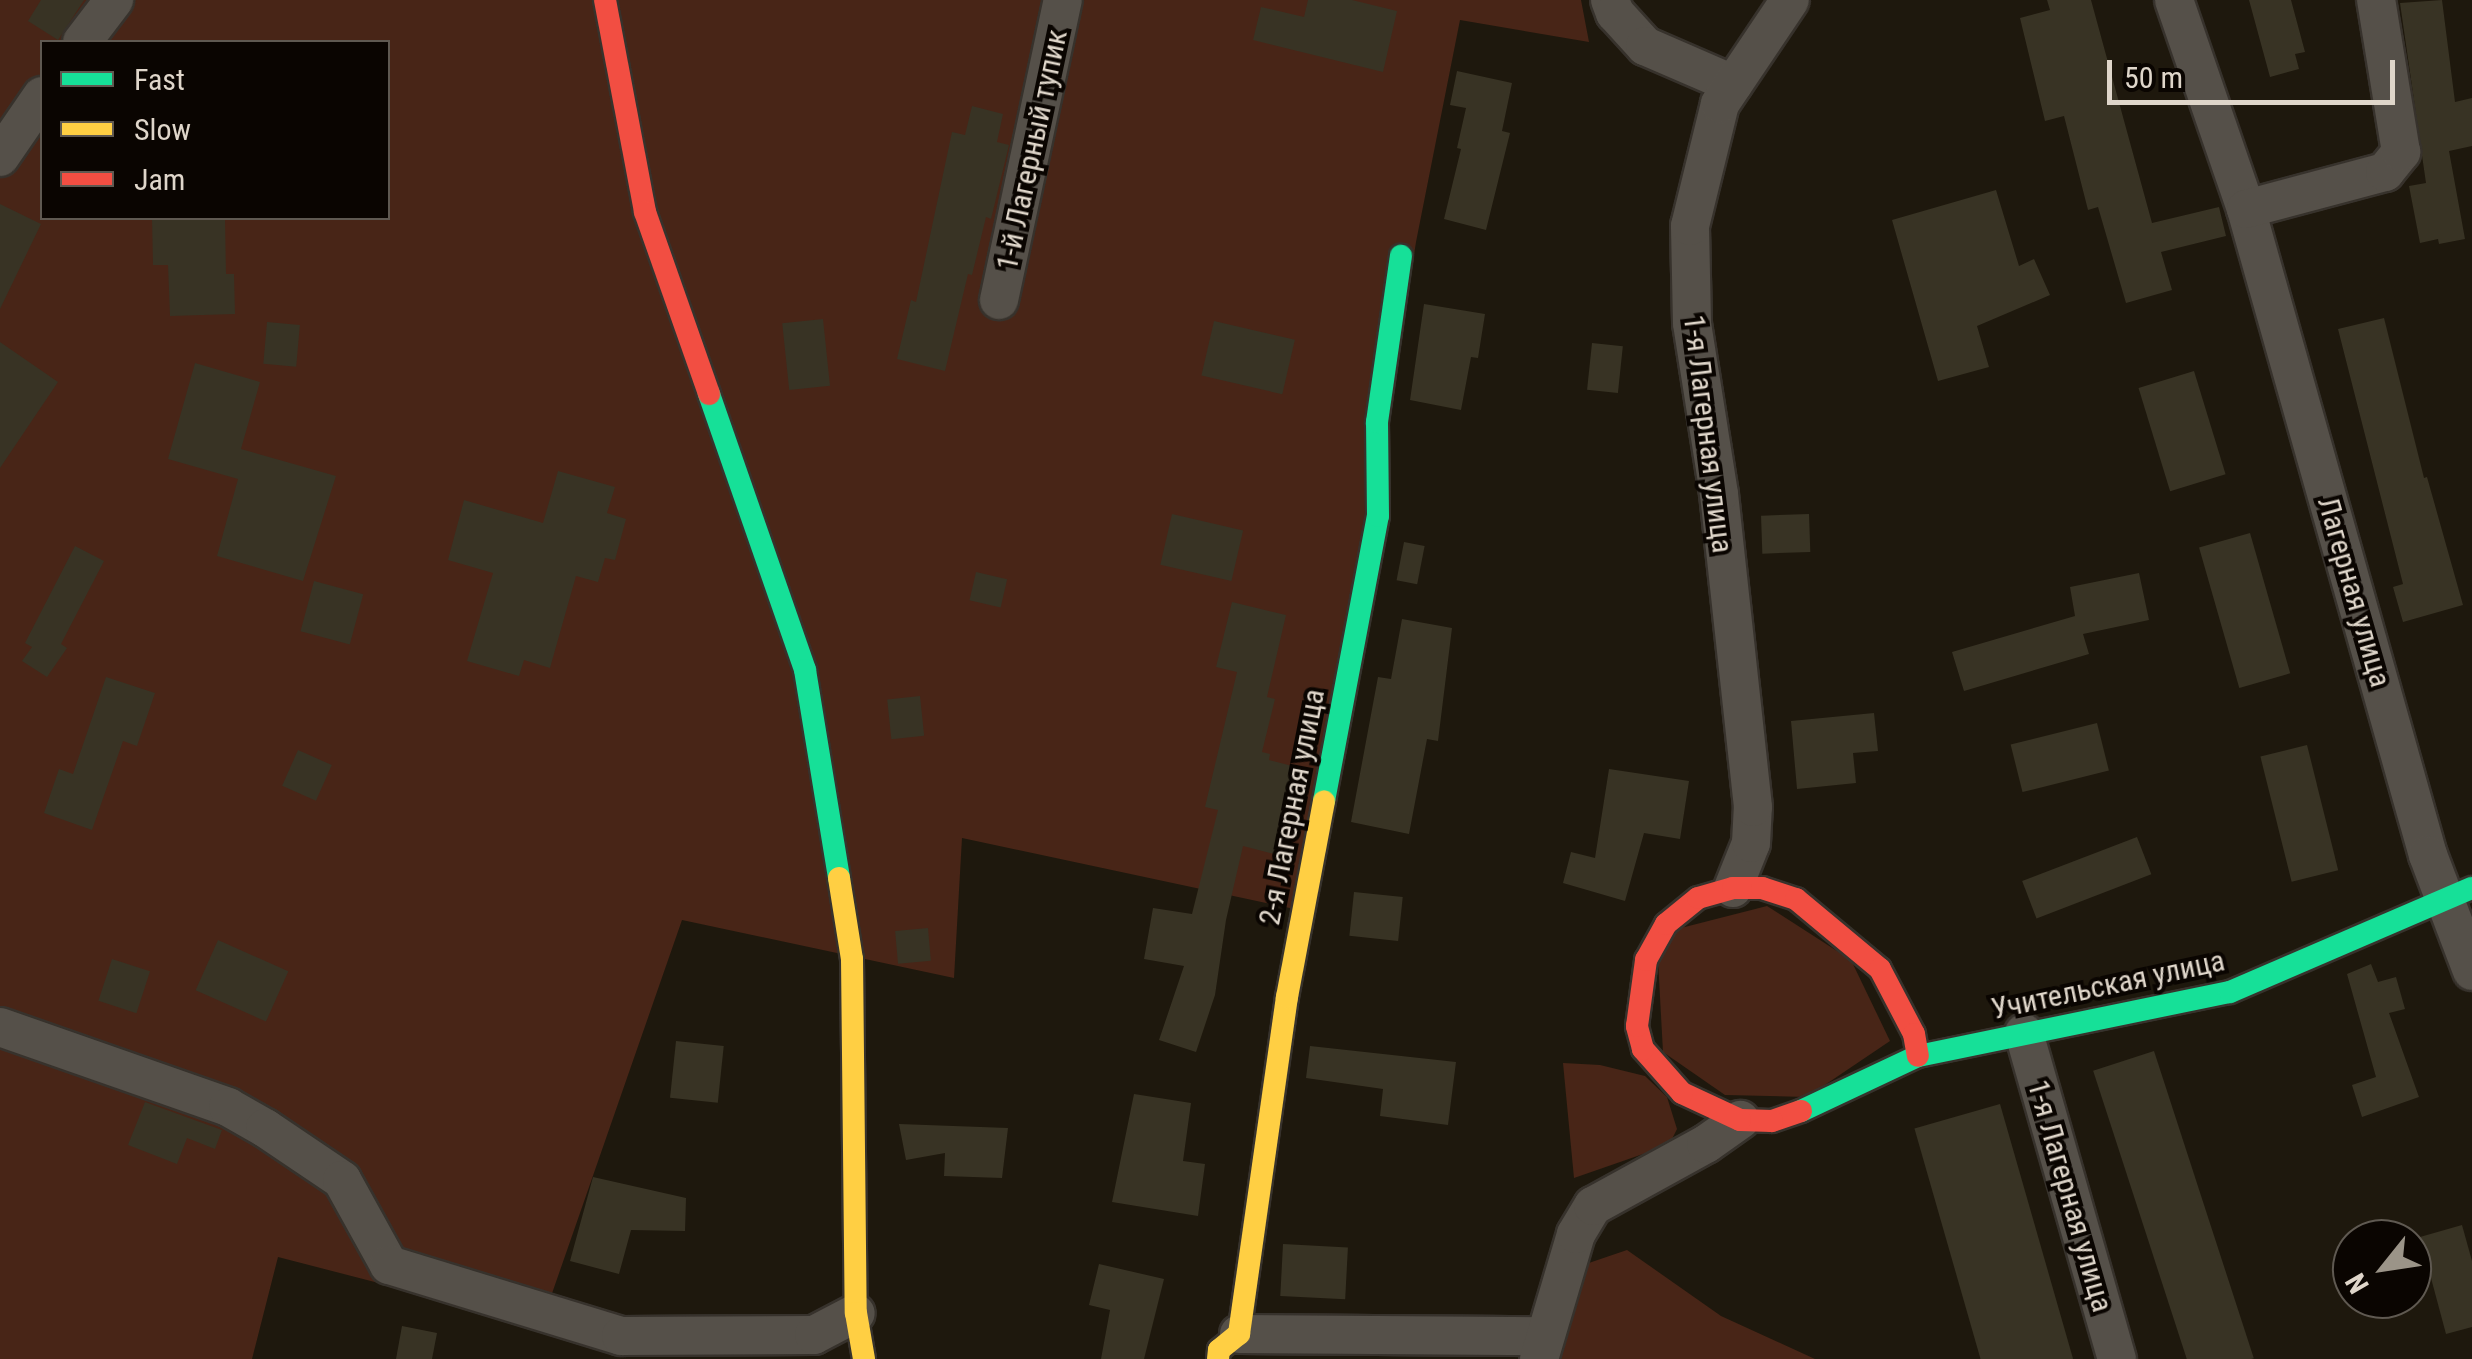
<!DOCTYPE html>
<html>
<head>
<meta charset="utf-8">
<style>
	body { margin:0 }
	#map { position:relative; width:2472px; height:1359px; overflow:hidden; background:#1e180d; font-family:"Roboto Condensed",sans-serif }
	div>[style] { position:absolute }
	.green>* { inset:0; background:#482517 }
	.building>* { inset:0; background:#383324; transform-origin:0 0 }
	.roads { filter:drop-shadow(2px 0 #37322c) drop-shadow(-2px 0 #37322c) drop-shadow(0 2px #37322c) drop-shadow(0 -2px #37322c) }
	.street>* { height:38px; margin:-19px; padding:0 19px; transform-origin:19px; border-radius:19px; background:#555049 }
	.fast>* { height:22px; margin:-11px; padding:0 11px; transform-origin:11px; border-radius:11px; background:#16e098 }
	.slow>* { height:22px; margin:-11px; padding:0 11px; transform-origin:11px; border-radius:11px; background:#ffcf43 }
	.jam>* { height:22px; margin:-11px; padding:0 11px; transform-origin:11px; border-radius:11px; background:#f24e42 }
	span { translate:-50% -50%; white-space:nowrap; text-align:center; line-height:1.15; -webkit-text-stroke:8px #0a0501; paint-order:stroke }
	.street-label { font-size:30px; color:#dfd6ca }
	.legend { position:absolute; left:40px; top:40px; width:350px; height:180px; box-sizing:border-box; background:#0a0501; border:2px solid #5f5951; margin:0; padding:12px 18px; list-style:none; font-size:30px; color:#dfd6ca }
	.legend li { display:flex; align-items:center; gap:20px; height:50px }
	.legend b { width:50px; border:2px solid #5f5951 }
	.north { position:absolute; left:2332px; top:1219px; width:100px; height:100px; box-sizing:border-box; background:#0a0501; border:2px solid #5f5951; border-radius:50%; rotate:240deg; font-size:28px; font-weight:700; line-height:40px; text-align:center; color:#dfd6ca }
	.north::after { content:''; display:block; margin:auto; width:35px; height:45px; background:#9b9488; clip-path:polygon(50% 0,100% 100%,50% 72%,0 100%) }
	.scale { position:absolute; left:2107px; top:60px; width:288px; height:45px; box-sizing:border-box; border:5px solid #dfd6ca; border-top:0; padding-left:12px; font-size:30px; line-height:35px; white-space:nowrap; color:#dfd6ca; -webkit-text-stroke:8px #0a0501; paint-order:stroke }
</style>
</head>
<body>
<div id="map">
	<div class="green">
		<div style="clip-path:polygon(evenodd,0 0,1581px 0,1589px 42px,1460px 20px,1416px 242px,1313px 913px,962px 838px,954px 978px,682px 920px,541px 1325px,278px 1257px,252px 1359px,0 1359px,0 0,42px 42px,388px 42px,388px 218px,42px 218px,42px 42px)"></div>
		<div style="clip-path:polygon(1767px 906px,1851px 960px,1890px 1041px,1807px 1097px,1725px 1095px,1663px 1052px,1658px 960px,1677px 929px)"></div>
		<div style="clip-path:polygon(1563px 1063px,1600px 1065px,1645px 1076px,1667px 1097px,1677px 1129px,1669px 1145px,1574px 1178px)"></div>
		<div style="clip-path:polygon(1627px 1250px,1721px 1316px,1815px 1359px,1549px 1359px,1580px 1266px)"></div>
	</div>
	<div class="building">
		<div style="clip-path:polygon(41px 0,84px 0,58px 40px,28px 21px)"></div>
		<div style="clip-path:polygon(1308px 0,1352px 0,1397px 11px,1383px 72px,1253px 40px,1261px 7px,1304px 17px)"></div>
		<div style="clip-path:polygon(2047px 0,2091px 0,2152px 223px,2219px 207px,2226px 236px,2161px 252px,2172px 290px,2126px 303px,2098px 207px,2088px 210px,2064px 116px,2045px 121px,2020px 18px,2050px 10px)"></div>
		<div style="clip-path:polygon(2249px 0,2291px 0,2305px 52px,2295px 54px,2299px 69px,2270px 77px)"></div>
		<div style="clip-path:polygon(2442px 0,2455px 102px,2472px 98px,2472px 146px,2449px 151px,2465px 239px,2439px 244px,2438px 239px,2420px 243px,2409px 186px,2426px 183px,2400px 3px)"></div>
		<div style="clip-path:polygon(1457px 71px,1512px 83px,1502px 131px,1510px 133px,1486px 230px,1444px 219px,1461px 149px,1457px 148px,1466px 108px,1450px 105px)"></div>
		<div style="clip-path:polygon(972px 106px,1003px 114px,997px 142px,1009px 145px,991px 219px,986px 217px,972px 275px,968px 274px,945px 371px,897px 359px,911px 300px,916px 302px,952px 132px,965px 135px)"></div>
		<div style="clip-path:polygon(1996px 190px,2019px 266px,2034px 259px,2050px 295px,1977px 326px,1989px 367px,1938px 381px,1892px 220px)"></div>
		<div style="clip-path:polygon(0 204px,41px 224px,0 309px)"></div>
		<div style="clip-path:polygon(152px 218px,225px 218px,226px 274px,234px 274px,235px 314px,170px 316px,168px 265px,153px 265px)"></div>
		<div style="clip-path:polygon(1424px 304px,1485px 314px,1478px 358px,1471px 357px,1461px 410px,1410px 400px)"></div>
		<div style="clip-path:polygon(2384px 318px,2424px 478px,2427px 477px,2463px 605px,2403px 622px,2393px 587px,2403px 584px,2338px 329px)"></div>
		<div style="left:823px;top:319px;width:67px;height:41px;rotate:84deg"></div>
		<div style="left:1214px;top:321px;width:83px;height:56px;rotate:13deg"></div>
		<div style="left:267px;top:322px;width:33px;height:42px;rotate:5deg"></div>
		<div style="clip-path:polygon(0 342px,58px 382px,0 468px)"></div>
		<div style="left:1592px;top:343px;width:31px;height:47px;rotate:6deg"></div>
		<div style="clip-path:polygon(195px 363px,260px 382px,241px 449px,336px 476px,303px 581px,217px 556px,238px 479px,168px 459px)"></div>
		<div style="left:2194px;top:371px;width:108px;height:58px;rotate:73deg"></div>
		<div style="clip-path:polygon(558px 471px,615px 487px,607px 513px,626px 519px,615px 560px,605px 558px,598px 582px,576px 576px,550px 668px,524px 660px,519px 676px,467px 661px,493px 573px,448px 560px,464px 500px,543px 523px)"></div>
		<div style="left:1172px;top:514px;width:73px;height:52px;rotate:13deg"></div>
		<div style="left:1809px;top:514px;width:38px;height:48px;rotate:88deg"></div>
		<div style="left:2250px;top:533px;width:146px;height:53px;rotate:74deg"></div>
		<div style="left:1404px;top:542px;width:21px;height:39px;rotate:11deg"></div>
		<div style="clip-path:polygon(75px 546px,104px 561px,61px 644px,67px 648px,47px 677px,22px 661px,32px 647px,25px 643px)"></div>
		<div style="left:976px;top:572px;width:32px;height:29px;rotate:13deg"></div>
		<div style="clip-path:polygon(2139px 573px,2149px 620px,2083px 634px,2089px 654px,1964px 691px,1952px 652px,2075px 616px,2070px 587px)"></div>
		<div style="left:314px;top:581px;width:51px;height:52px;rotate:15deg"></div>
		<div style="clip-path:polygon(1232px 602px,1286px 615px,1267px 697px,1275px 699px,1262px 752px,1270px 754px,1269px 760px,1300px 768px,1282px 856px,1243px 846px,1226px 920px,1215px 995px,1196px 1052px,1159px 1040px,1184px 966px,1144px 959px,1153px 908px,1192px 914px,1218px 810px,1205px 807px,1237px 672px,1216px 667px)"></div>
		<div style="clip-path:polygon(1402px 619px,1452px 628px,1438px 741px,1427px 739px,1409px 834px,1351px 822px,1378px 677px,1391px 679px)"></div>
		<div style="clip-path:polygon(106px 677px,155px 693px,137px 746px,123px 741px,92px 830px,44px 813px,59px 769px,73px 774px)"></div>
		<div style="left:920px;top:696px;width:40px;height:33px;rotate:84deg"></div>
		<div style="clip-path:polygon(1874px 713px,1878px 751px,1853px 753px,1856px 783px,1797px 789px,1791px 721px)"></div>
		<div style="left:2097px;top:723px;width:49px;height:89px;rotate:76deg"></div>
		<div style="left:2307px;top:745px;width:129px;height:48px;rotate:76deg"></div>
		<div style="left:298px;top:750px;width:37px;height:39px;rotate:24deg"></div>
		<div style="clip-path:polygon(1609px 769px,1689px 781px,1680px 839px,1644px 833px,1625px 901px,1563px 883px,1571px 852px,1595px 858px)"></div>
		<div style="left:2137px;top:837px;width:40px;height:123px;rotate:69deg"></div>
		<div style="left:1354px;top:892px;width:49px;height:44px;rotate:6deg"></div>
		<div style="left:928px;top:928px;width:33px;height:33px;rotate:85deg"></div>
		<div style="left:218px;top:940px;width:77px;height:55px;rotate:24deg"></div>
		<div style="left:112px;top:959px;width:40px;height:44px;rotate:18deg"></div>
		<div style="clip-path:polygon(2371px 964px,2378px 982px,2396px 977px,2405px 1009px,2389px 1013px,2419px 1097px,2362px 1117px,2352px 1085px,2376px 1077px,2347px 974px)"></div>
		<div style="left:676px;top:1041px;width:48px;height:57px;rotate:6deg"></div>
		<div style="clip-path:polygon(1310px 1046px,1456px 1062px,1448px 1125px,1380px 1116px,1383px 1089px,1306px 1078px)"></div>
		<div style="left:2154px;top:1051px;width:323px;height:64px;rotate:72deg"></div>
		<div style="clip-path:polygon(1134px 1094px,1191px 1103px,1183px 1161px,1205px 1164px,1198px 1216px,1112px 1202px)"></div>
		<div style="clip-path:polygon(145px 1102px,222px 1130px,215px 1149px,187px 1138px,177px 1164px,128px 1145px)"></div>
		<div style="left:2000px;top:1104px;width:265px;height:89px;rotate:74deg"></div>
		<div style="clip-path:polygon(899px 1124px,1008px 1128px,1002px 1178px,944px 1176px,945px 1153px,906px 1160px)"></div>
		<div style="clip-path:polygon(593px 1177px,686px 1198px,685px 1231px,631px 1230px,619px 1274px,570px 1261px)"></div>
		<div style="clip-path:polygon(2462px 1225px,2472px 1261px,2472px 1327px,2446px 1334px,2420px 1237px)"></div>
		<div style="left:1283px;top:1244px;width:65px;height:52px;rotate:3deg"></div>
		<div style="clip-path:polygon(1099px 1264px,1164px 1279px,1144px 1359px,1101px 1359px,1110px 1310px,1089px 1305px)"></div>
		<div style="clip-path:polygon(402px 1326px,437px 1333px,432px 1359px,396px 1359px)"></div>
	</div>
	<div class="roads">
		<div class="street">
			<div style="left:1610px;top:0;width:14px;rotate:69deg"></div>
			<div style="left:1615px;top:13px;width:45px;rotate:47.7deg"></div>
			<div style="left:1645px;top:46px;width:96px;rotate:23.4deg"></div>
			<div style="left:2174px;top:0;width:221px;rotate:71deg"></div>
			<div style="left:2246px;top:209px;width:671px;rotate:74.27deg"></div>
			<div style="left:2428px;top:855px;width:124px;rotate:69.2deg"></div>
			<div style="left:82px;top:42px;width:53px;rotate:-52.7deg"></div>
			<div style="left:0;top:157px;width:74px;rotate:-55.5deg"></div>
			<div style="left:2246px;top:209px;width:144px;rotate:-14.9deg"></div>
			<div style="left:2385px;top:172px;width:26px;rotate:-51deg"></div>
			<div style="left:2401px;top:152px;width:154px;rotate:-99.3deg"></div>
			<div style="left:999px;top:300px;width:307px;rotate:-78deg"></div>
			<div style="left:1733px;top:888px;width:48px;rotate:-68.2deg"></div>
			<div style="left:1751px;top:843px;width:36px;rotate:-87deg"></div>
			<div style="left:1753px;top:807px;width:315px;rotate:-96.2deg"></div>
			<div style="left:1719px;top:494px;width:173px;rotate:-99deg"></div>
			<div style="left:1692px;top:323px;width:97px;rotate:-91.2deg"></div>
			<div style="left:1690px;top:226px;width:126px;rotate:-76.2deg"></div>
			<div style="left:1720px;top:104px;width:125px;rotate:-56.1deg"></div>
			<div style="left:0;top:1027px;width:242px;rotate:19.3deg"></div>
			<div style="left:228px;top:1107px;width:43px;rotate:29.6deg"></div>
			<div style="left:265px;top:1128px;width:93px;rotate:34deg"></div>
			<div style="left:342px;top:1180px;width:97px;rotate:61.1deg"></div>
			<div style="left:389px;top:1265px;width:243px;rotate:17deg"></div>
			<div style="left:621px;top:1336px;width:193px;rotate:-0.3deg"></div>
			<div style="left:814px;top:1335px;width:47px;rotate:-27.6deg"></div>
			<div style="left:2024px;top:1033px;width:339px;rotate:74.1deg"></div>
			<div style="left:1239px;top:1334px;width:306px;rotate:0.4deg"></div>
			<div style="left:1539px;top:1359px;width:130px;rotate:-73.5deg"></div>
			<div style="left:1576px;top:1234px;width:33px;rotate:-59deg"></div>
			<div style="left:1593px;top:1206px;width:129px;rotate:-28.8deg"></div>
			<div style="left:1706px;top:1144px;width:42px;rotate:-35.2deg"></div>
		</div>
		<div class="fast">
			<div style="left:709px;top:394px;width:292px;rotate:70.8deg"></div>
			<div style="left:805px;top:670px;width:211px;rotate:80.7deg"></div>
			<div style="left:1324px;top:801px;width:290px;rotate:-79.3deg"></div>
			<div style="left:1378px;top:516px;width:94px;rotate:-90.6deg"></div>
			<div style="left:1377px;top:422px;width:168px;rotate:-81.8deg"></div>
			<div style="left:1801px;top:1111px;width:129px;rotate:-25.2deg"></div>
			<div style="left:1918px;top:1056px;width:318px;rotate:-11.6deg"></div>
			<div style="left:2230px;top:992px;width:263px;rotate:-23.3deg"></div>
		</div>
		<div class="slow">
			<div style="left:839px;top:878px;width:82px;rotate:80.9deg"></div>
			<div style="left:852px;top:959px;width:354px;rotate:89.4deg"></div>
			<div style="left:856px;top:1313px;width:47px;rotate:80.1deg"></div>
			<div style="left:1218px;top:1359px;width:9px;rotate:-84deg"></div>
			<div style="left:1219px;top:1350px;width:26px;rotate:-39deg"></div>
			<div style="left:1239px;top:1334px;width:340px;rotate:-81.9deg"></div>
			<div style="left:1287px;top:997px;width:199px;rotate:-79.3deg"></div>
		</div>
		<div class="jam">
			<div style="left:605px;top:0;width:216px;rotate:79.3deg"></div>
			<div style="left:645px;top:212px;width:193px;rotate:70.6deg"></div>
			<div style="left:1801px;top:1111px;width:31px;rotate:161deg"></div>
			<div style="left:1772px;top:1121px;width:32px;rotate:-178deg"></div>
			<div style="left:1740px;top:1120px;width:64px;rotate:-155deg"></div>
			<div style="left:1682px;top:1093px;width:59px;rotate:-131.6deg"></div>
			<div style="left:1643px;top:1049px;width:24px;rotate:-105deg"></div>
			<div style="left:1637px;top:1026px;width:67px;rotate:-82.2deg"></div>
			<div style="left:1646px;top:960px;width:41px;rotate:-60.9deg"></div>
			<div style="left:1666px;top:924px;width:41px;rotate:-39.1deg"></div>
			<div style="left:1698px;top:898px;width:36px;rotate:-16deg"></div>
			<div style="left:1733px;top:888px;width:29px"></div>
			<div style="left:1762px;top:888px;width:36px;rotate:18deg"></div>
			<div style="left:1796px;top:899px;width:109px;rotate:39.8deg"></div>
			<div style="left:1880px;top:969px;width:73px;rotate:62.4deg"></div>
			<div style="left:1914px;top:1034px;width:22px;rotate:80deg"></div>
		</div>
	</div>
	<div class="street-label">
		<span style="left:1032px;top:150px;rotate:-78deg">1-й Лагерный тупик</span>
		<span style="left:1708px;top:434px;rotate:83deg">1-я Лагерная улица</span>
		<span style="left:2354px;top:592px;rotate:74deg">Лагерная улица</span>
		<span style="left:1292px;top:807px;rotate:-79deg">2-я Лагерная улица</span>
		<span style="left:2108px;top:985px;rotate:-12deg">Учительская улица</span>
		<span style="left:2070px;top:1196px;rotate:74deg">1-я Лагерная улица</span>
	</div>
	<ul class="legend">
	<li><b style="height:12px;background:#16e098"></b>Fast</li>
	<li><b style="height:12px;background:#ffcf43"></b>Slow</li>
	<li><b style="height:12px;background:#f24e42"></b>Jam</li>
	</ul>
	<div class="north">N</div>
	<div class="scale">50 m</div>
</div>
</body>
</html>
